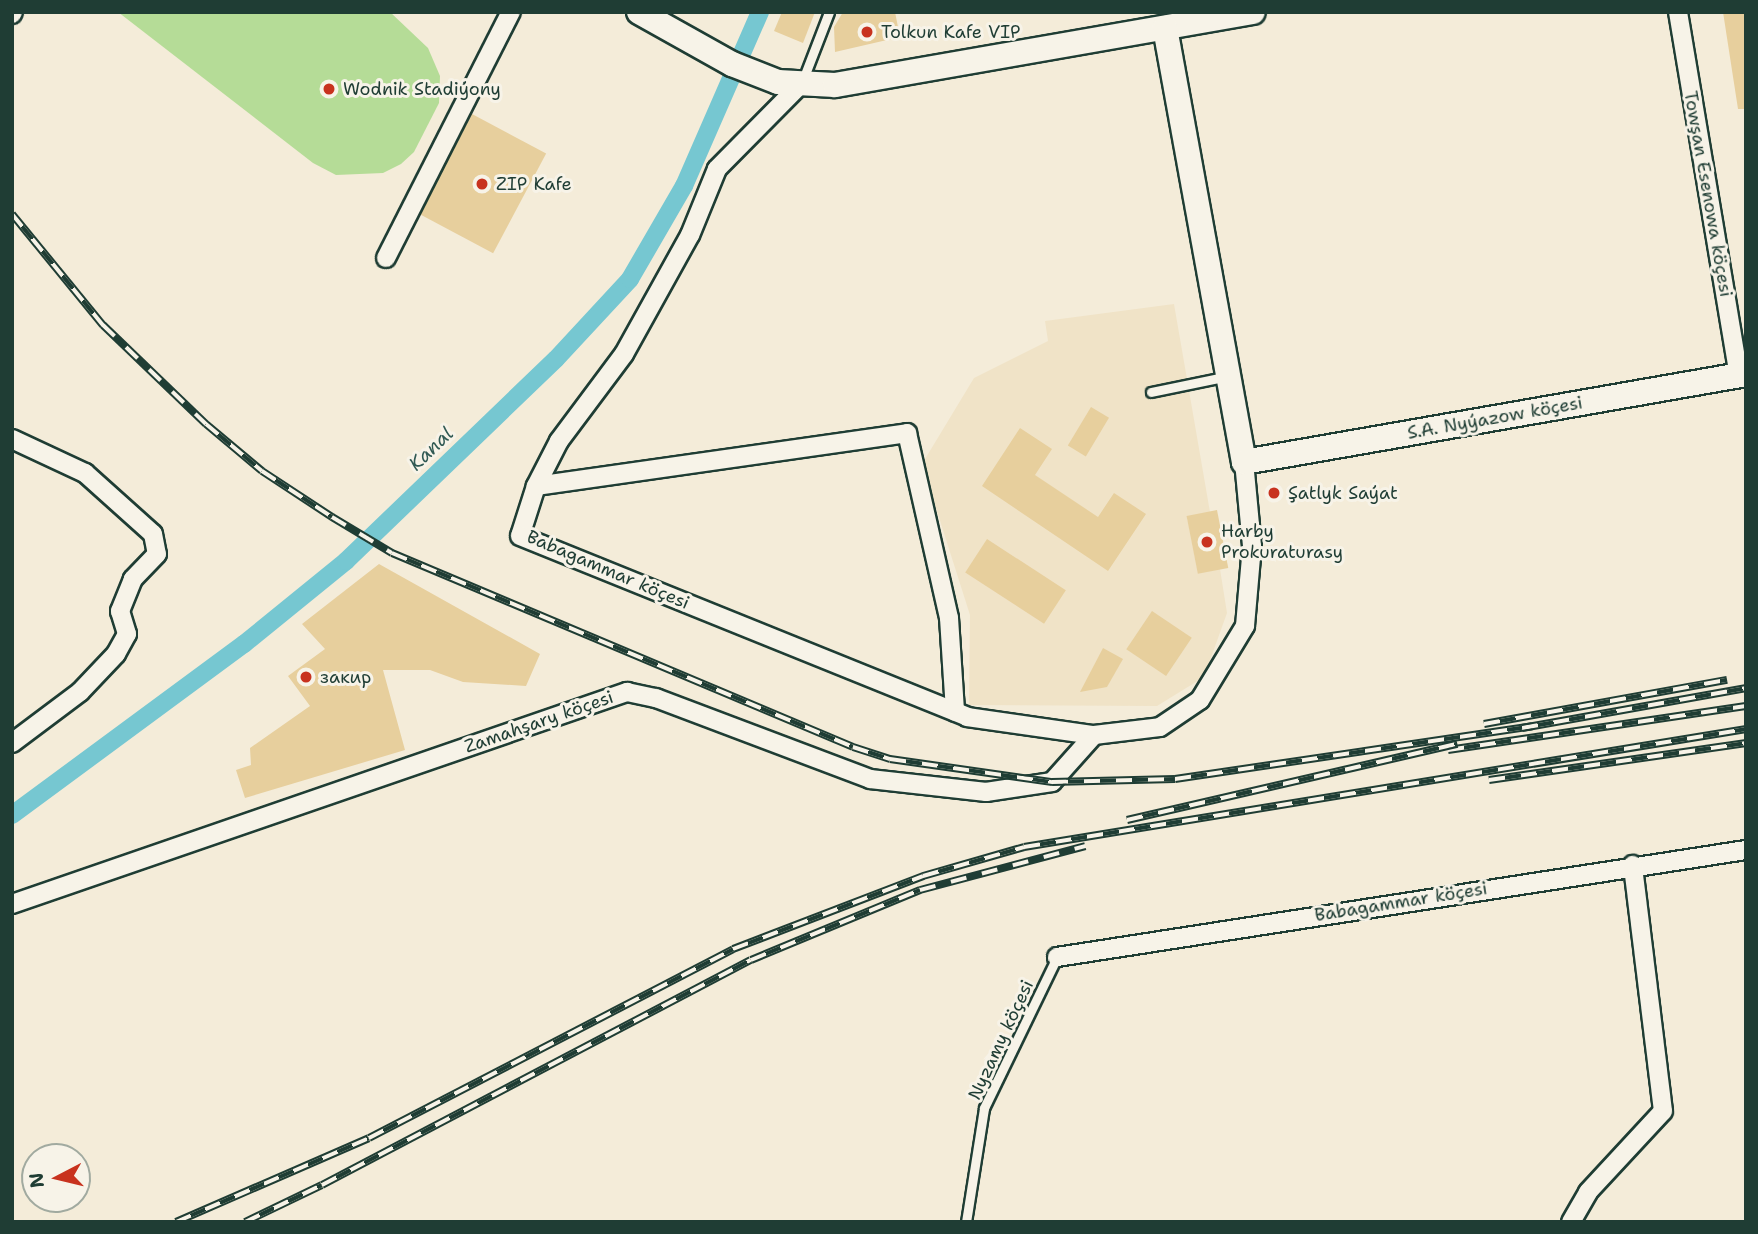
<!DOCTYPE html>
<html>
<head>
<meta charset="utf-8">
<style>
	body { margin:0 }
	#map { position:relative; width:1758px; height:1234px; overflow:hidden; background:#f4ecd9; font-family:"Shantell Sans",sans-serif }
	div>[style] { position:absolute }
	.built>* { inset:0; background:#f0e3c7 }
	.green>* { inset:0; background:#b5dc97 }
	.canal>* { height:18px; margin:-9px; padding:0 9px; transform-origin:9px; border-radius:9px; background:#76c7d1 }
	.building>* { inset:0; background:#e7cf9d; transform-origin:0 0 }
	.roads { filter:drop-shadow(2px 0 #1f3d34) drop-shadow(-2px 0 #1f3d34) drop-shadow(0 2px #1f3d34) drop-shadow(0 -2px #1f3d34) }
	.lane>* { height:9px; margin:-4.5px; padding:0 4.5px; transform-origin:4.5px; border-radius:4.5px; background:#f7f3e8 }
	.street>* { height:18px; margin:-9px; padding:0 9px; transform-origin:9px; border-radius:9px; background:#f7f3e8 }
	.secondary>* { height:24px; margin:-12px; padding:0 12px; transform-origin:12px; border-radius:12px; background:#f7f3e8 }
	.rail>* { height:8px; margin-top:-4px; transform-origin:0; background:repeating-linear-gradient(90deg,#f7f3e8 0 16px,#1f3d34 0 32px); box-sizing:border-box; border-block:2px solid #1f3d34 }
	.dots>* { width:19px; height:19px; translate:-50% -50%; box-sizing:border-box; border:4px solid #f7f3e8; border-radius:50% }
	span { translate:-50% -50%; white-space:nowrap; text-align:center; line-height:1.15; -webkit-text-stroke:6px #f7f3e8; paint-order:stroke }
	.poi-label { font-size:18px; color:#1f3d34 }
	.left { translate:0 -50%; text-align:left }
	.street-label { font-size:18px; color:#1f3d34 }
	.water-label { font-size:19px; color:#305953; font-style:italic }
	.frame { position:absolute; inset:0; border:14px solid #1f3d34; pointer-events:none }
	.north { position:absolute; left:21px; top:1143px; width:70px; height:70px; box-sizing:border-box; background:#f7f3e8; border:2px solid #a1aaa0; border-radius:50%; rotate:263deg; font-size:19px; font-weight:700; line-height:28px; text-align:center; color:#1f3d34 }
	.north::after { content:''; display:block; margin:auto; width:24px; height:32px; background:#c8321e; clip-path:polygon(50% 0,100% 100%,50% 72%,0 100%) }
</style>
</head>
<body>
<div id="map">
	<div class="built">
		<div style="clip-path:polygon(1174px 304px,1210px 512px,1187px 517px,1198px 573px,1220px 569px,1227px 613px,1204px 677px,1157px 706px,969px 705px,970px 615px,922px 464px,974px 378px,1048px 341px,1045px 321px)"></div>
	</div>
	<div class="green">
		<div style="clip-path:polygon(118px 12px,390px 12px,428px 48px,440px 76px,439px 103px,414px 152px,401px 164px,383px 173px,336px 175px,313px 163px)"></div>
	</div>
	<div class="canal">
		<div style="left:12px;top:815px;width:288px;rotate:-36.4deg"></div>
		<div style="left:244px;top:644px;width:132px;rotate:-39.1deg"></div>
		<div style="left:346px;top:561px;width:291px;rotate:-43.9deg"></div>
		<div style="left:556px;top:359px;width:109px;rotate:-47.2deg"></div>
		<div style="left:630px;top:279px;width:108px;rotate:-59.9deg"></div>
		<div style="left:684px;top:186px;width:190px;rotate:-66.4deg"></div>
	</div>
	<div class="building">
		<div style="clip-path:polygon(782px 12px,815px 12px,803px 43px,774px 31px)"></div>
		<div style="clip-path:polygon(843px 12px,895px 12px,900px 37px,835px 52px,834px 27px)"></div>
		<div style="clip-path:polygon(1723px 12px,1746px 12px,1746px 109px,1738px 109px)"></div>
		<div style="left:472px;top:114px;width:84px;height:113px;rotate:28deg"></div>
		<div style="left:1091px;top:407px;width:21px;height:45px;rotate:31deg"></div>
		<div style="clip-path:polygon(1020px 428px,1052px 449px,1035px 475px,1098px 517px,1114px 493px,1146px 514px,1108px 571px,982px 486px)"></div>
		<div style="left:1217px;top:510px;width:59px;height:31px;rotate:79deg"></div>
		<div style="left:987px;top:539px;width:94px;height:40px;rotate:33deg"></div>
		<div style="clip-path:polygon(379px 564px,540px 654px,526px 686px,463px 682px,430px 670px,383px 670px,405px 750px,245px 798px,236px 770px,251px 765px,250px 748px,310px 706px,288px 676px,325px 649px,302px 624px)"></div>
		<div style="left:1152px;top:611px;width:48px;height:46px;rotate:34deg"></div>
		<div style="clip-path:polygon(1103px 648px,1123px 659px,1107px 687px,1080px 692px)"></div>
	</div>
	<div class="roads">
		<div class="lane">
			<div style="left:802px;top:82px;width:75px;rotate:-68.9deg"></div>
			<div style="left:1151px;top:392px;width:79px;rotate:-11.7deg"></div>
			<div style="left:966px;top:1222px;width:115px;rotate:-81deg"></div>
			<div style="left:984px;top:1108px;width:168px;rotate:-64.2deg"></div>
		</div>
		<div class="street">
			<div style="left:1678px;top:12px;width:368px;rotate:80.5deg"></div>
			<div style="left:12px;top:14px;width:2px;rotate:-63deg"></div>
			<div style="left:802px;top:83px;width:121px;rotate:134.7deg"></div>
			<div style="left:717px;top:169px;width:71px;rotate:112.2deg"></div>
			<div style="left:690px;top:235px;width:136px;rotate:119deg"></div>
			<div style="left:624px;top:354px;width:109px;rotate:126.8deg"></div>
			<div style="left:559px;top:441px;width:51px;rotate:117.1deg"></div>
			<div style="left:536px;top:486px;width:52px;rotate:107.7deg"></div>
			<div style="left:520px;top:536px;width:482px;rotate:22deg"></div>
			<div style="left:967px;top:717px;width:128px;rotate:8.1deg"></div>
			<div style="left:1094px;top:735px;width:66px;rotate:-6.9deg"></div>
			<div style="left:1160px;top:727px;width:48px;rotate:-34deg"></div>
			<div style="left:1200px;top:700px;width:87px;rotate:-58.7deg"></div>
			<div style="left:1245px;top:626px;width:80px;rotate:-85deg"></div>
			<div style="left:1252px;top:546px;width:84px;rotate:-95.4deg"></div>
			<div style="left:386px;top:258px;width:276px;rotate:-63.1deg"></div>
			<div style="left:12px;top:439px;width:81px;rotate:25deg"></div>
			<div style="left:85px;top:473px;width:91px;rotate:41.9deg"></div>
			<div style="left:153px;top:534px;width:20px;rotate:79deg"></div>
			<div style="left:157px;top:554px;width:35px;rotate:134deg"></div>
			<div style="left:133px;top:579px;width:35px;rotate:112deg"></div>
			<div style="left:120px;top:611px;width:24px;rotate:73deg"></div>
			<div style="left:127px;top:634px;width:23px;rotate:119deg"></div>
			<div style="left:116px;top:654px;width:52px;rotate:133.5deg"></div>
			<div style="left:80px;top:692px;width:85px;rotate:143.1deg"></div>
			<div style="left:536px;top:486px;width:375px;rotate:-8.1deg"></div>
			<div style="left:907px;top:433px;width:190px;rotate:77.2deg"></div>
			<div style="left:949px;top:618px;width:94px;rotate:86.3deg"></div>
			<div style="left:12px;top:904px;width:651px;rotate:-19.02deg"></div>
			<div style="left:627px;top:692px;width:30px;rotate:12deg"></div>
			<div style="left:656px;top:698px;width:229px;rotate:20.7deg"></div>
			<div style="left:870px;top:779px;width:117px;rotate:6.4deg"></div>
			<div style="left:986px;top:792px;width:67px;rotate:-8.6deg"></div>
			<div style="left:1052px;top:782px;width:63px;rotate:-48.2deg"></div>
			<div style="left:1057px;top:957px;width:697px;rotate:-8.83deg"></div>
			<div style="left:1571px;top:1222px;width:34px;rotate:-60deg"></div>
			<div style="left:1588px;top:1192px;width:110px;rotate:-47.2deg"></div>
			<div style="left:1663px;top:1111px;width:248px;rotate:-97deg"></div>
		</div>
		<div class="secondary">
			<div style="left:639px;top:12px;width:107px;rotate:29.2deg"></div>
			<div style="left:732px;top:64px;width:49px;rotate:21.4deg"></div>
			<div style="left:778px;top:82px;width:57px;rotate:3deg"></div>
			<div style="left:835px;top:85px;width:424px;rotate:-9.9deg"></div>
			<div style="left:1165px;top:28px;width:441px;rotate:79.7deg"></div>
			<div style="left:1244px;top:462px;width:510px;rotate:-9.94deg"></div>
		</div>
	</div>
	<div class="rail">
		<div style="left:12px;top:214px;width:144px;rotate:50.7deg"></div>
		<div style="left:103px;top:325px;width:143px;rotate:43.9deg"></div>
		<div style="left:206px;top:424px;width:73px;rotate:40deg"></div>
		<div style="left:262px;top:471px;width:84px;rotate:33.3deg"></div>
		<div style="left:332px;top:517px;width:70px;rotate:31deg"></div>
		<div style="left:392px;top:553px;width:500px;rotate:22.82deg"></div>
		<div style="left:853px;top:747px;width:39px;rotate:18deg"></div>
		<div style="left:890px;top:759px;width:164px;rotate:8.1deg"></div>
		<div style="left:1052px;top:782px;width:123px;rotate:-1.4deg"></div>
		<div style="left:1175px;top:779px;width:361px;rotate:-8.4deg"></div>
		<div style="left:1484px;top:724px;width:247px;rotate:-10.3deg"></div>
		<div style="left:1522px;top:728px;width:228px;rotate:-10.1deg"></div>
		<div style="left:1448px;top:750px;width:301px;rotate:-8.4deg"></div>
		<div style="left:1489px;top:780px;width:260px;rotate:-8.2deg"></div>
		<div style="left:1127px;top:820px;width:339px;rotate:-13deg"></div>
		<div style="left:176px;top:1222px;width:210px;rotate:-23.5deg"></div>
		<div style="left:369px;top:1138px;width:410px;rotate:-27.4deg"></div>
		<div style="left:733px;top:949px;width:204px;rotate:-21deg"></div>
		<div style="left:923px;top:876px;width:105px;rotate:-16deg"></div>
		<div style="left:1024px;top:847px;width:732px;rotate:-9.28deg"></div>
		<div style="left:245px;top:1222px;width:85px;rotate:-25.7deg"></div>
		<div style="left:322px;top:1185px;width:484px;rotate:-27.7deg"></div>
		<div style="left:751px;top:960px;width:183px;rotate:-22.5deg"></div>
		<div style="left:920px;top:890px;width:171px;rotate:-14.9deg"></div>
	</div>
	<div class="dots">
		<div style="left:867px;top:32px;background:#c8321e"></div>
		<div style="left:329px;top:89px;background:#c8321e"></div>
		<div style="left:482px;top:184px;background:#c8321e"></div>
		<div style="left:1274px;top:493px;background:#c8321e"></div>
		<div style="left:1207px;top:542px;background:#c8321e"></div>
		<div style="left:306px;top:677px;background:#c8321e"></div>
	</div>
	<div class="poi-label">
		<span class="left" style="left:881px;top:32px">Tolkun Kafe VIP</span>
		<span class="left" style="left:343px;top:89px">Wodnik Stadiýony</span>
		<span class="left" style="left:496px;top:184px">ZIP Kafe</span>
		<span class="left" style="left:1288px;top:493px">Şatlyk Saýat</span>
		<span class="left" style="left:1221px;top:542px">Harby<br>Prokuraturasy</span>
		<span class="left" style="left:320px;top:677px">закир</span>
	</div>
	<div class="street-label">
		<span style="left:1708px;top:194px;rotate:80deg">Towşan Esenowa köçesi</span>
		<span style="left:1495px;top:418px;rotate:-10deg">S.A. Nyýazow köçesi</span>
		<span style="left:608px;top:570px;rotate:23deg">Babagammar köçesi</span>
		<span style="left:539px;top:722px;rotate:-19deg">Zamahşary köçesi</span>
		<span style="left:1401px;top:902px;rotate:-9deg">Babagammar köçesi</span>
		<span style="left:1001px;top:1040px;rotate:-65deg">Nyzamy köçesi</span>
	</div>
	<div class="water-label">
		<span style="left:431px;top:449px;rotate:-44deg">Kanal</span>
	</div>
	<div class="frame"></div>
	<div class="north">N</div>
</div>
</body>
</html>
